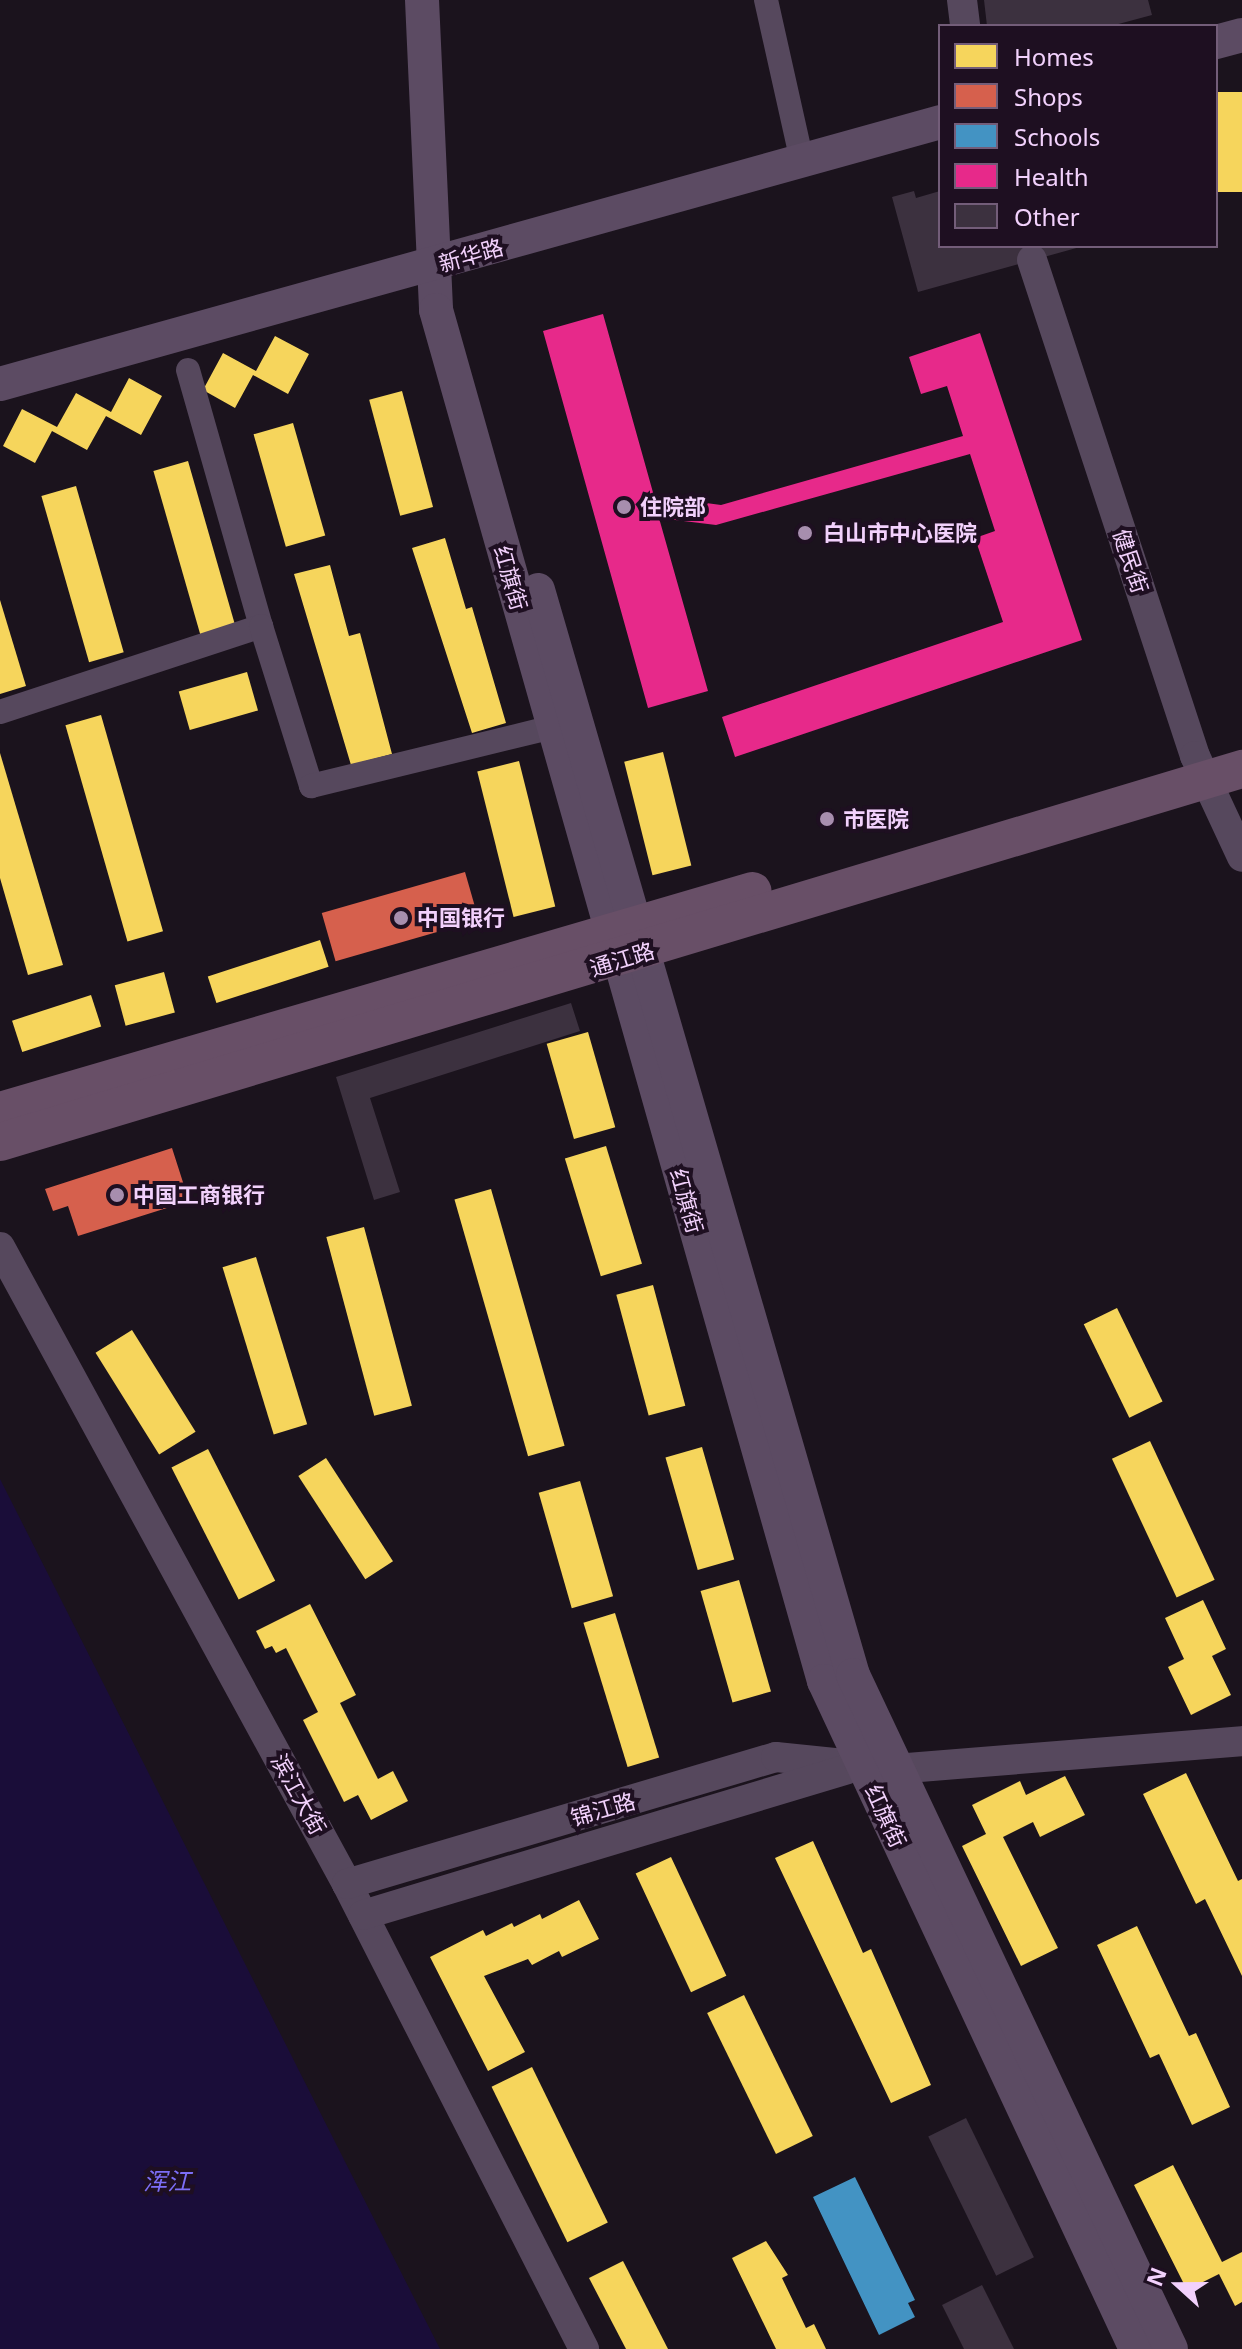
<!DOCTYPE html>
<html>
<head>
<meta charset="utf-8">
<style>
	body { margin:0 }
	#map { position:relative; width:1242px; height:2349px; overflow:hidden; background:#1b131d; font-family:"Noto Sans","Noto Sans SC",sans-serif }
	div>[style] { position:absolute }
	.water>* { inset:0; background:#1a0d39 }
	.homes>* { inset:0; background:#f6d55c; transform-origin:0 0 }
	.shops>* { inset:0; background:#d6604d; transform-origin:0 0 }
	.schools>* { inset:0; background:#4393c3 }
	.health>* { inset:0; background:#e7298a }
	.building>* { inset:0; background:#3c313f; transform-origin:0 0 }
	.minor>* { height:24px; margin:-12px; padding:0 12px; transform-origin:12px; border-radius:12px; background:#56485d }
	.tertiary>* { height:30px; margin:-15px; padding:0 15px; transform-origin:15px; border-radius:15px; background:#56485d }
	.secondary>* { height:34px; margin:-17px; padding:0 17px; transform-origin:17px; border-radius:17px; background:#5c4b63 }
	.primary>* { height:38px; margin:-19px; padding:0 19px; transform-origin:19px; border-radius:19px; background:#684f67 }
	.dots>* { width:22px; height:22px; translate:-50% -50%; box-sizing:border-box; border:4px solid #1e0f21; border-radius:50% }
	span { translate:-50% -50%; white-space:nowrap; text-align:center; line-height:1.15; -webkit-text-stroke:8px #1e0f21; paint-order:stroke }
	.street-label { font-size:22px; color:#f2d1fc }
	.poi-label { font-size:22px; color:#f2d1fc; font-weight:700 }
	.left { translate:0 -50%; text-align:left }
	.water-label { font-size:24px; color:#7c6ef6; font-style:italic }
	.legend { position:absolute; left:938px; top:24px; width:280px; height:224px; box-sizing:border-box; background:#1e0f21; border:2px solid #735d79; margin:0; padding:10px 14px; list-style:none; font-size:24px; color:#f2d1fc }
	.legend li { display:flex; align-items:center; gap:16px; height:40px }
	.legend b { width:40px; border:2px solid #735d79 }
	.north { position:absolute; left:1138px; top:2245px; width:80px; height:80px; -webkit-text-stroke:6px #1e0f21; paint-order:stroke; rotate:291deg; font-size:22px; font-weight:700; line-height:32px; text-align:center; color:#f2d1fc }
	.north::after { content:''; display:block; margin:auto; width:28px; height:36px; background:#f2d1fc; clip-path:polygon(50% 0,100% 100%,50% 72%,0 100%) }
</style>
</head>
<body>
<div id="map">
	<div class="water">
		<div style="clip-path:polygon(0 1479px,375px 2221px,440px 2349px,0 2349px)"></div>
	</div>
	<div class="homes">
		<div style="left:1242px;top:92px;width:100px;height:27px;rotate:90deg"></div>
		<div style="clip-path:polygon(275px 336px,309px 354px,288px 394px,253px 375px,235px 408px,203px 390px,223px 353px,256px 371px)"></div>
		<div style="clip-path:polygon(129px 378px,162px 396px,141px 435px,106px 416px,87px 450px,52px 431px,35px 463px,3px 446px,22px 409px,57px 427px,76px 393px,111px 412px)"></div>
		<div style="left:402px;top:391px;width:120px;height:34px;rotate:75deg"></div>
		<div style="left:293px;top:423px;width:117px;height:41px;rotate:74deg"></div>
		<div style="left:188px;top:461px;width:173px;height:36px;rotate:74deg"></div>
		<div style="left:76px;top:486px;width:173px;height:36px;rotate:74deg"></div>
		<div style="clip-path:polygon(445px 538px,466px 609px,472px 607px,506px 723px,472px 733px,412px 548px)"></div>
		<div style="clip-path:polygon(330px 565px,349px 636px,360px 633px,392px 754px,351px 765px,294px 574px)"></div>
		<div style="clip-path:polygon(0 600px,26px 686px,0 694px)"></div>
		<div style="left:247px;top:672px;width:40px;height:71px;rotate:74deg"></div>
		<div style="left:101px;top:715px;width:225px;height:37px;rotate:74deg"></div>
		<div style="left:663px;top:752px;width:117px;height:40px;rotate:76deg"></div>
		<div style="clip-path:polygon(0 753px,63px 965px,28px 975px,0 878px)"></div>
		<div style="left:519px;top:761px;width:150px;height:43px;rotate:76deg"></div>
		<div style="left:320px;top:940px;width:28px;height:118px;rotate:72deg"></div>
		<div style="left:164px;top:972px;width:42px;height:51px;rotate:75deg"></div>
		<div style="left:91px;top:995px;width:33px;height:83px;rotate:72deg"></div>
		<div style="left:588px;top:1032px;width:99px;height:43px;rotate:74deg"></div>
		<div style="left:606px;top:1146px;width:123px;height:43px;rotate:73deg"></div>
		<div style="left:491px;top:1189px;width:267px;height:38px;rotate:74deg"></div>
		<div style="left:364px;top:1227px;width:185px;height:39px;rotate:75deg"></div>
		<div style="left:256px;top:1257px;width:175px;height:35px;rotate:73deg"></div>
		<div style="left:653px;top:1285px;width:125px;height:38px;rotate:75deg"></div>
		<div style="left:1117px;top:1308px;width:104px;height:37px;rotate:64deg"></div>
		<div style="left:132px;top:1330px;width:120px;height:43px;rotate:58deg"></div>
		<div style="left:1150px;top:1441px;width:153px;height:42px;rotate:65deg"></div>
		<div style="left:702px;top:1447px;width:117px;height:38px;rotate:74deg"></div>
		<div style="left:208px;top:1449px;width:148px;height:41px;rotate:63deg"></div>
		<div style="left:326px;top:1458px;width:123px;height:33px;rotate:57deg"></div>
		<div style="left:580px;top:1481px;width:120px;height:43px;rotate:74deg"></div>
		<div style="left:739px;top:1580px;width:116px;height:40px;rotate:74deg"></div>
		<div style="clip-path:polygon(1203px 1600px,1226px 1649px,1212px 1656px,1231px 1695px,1191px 1715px,1168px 1667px,1184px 1659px,1165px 1618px)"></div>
		<div style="clip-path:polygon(310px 1604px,356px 1695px,340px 1703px,378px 1779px,393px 1771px,408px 1801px,371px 1820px,358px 1795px,344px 1802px,303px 1720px,318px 1712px,286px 1648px,276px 1653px,272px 1646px,265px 1649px,256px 1631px)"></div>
		<div style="left:615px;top:1613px;width:151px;height:33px;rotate:73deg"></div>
		<div style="clip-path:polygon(1186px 1773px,1238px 1881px,1242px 1879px,1242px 1976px,1205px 1899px,1196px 1904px,1143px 1794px)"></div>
		<div style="clip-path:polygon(1065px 1776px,1085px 1815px,1040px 1837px,1033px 1822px,1003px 1837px,1058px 1948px,1021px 1966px,962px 1846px,986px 1834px,972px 1805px,1020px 1781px,1026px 1795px)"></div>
		<div style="clip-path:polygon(813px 1841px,863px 1953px,871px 1949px,931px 2085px,891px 2103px,775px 1858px)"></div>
		<div style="left:671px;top:1857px;width:131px;height:39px;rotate:65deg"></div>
		<div style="clip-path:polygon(579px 1900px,599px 1939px,562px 1957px,559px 1951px,532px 1965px,528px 1959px,484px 1976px,525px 2052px,488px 2071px,430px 1957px,483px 1930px,486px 1936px,512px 1923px,514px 1927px,540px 1914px,542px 1919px)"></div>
		<div style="clip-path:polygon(1137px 1926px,1189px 2036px,1196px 2033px,1230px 2107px,1192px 2125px,1159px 2054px,1150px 2058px,1097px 1945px)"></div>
		<div style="left:744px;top:1995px;width:157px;height:41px;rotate:64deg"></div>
		<div style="left:532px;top:2067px;width:173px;height:45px;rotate:64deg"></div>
		<div style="clip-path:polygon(1173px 2165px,1222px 2262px,1242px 2252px,1242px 2302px,1235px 2306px,1219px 2274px,1187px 2290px,1134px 2185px)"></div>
		<div style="clip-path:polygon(766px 2241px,788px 2275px,782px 2278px,806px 2328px,814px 2324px,826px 2349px,776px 2349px,732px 2258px)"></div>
		<div style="clip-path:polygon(623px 2261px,668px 2349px,626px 2349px,589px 2278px)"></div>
	</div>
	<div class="shops">
		<div style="left:465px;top:872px;width:50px;height:149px;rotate:74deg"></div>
		<div style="clip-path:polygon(172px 1148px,189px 1201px,78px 1236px,68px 1206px,53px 1211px,45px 1189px)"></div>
	</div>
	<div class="schools">
		<div style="clip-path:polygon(855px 2177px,915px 2300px,908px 2303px,915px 2317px,879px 2335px,813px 2197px)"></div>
	</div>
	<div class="health">
		<div style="clip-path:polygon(603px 314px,654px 496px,721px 505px,963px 436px,947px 386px,921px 394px,909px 357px,980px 333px,1082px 640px,735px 757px,722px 717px,1003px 622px,975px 538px,995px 531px,970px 454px,716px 525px,659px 518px,708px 691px,648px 708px,543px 331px)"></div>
	</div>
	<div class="building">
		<div style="clip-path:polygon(984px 0,1148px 0,1152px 15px,1111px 26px,987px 26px)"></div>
		<div style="clip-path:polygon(914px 191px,916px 198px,940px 191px,940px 246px,1080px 247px,918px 292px,892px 197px)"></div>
		<div style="clip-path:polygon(571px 1003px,580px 1031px,370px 1098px,400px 1192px,374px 1200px,336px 1077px)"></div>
		<div style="left:966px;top:2118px;width:155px;height:42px;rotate:64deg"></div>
		<div style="clip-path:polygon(982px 2285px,1014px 2349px,964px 2349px,942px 2305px)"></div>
	</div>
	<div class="minor">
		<div style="left:766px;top:0;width:165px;rotate:77.4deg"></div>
		<div style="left:188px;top:370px;width:266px;rotate:74.1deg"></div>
		<div style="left:0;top:712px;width:275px;rotate:-18.2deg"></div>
		<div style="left:261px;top:626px;width:168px;rotate:72.6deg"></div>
		<div style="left:311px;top:786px;width:249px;rotate:-13.7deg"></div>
	</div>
	<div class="tertiary">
		<div style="left:962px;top:0;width:26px;rotate:83deg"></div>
		<div style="left:1032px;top:260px;width:522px;rotate:71.81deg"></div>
		<div style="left:1195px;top:756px;width:111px;rotate:65deg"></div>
		<div style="left:0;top:1247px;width:725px;rotate:61.42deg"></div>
		<div style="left:347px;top:1884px;width:522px;rotate:62.99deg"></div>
		<div style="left:347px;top:1884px;width:447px;rotate:-16.5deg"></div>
		<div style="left:776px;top:1757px;width:120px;rotate:5.8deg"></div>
		<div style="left:895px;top:1769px;width:348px;rotate:-4.6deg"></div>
		<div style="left:363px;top:1915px;width:506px;rotate:-16.75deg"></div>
	</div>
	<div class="secondary">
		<div style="left:422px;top:0;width:310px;rotate:87.4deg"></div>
		<div style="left:436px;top:310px;width:1425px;rotate:74.2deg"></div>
		<div style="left:824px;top:1681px;width:737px;rotate:64.96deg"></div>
		<div style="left:1216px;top:42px;width:27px;rotate:-15deg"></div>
		<div style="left:0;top:384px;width:976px;rotate:-15.57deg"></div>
		<div style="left:538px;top:590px;width:1130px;rotate:73.81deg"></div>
		<div style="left:853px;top:1675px;width:745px;rotate:64.74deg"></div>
	</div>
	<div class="primary">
		<div style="left:0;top:1111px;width:784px;rotate:-16.29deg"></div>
		<div style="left:0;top:1142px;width:1297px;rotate:-16.72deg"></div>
	</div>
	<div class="dots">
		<div style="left:624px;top:507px;background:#a78eae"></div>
		<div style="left:805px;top:533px;background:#a78eae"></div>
		<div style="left:827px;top:819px;background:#a78eae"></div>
		<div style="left:401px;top:918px;background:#a78eae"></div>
		<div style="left:117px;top:1195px;background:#a78eae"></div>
	</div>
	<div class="street-label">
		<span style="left:471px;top:255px;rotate:-16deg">新华路</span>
		<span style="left:1131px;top:561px;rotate:72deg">健民街</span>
		<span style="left:511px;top:578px;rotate:74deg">红旗街</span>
		<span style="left:622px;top:959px;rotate:-17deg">通江路</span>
		<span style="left:687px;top:1201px;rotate:74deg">红旗街</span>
		<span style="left:299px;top:1794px;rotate:61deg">滨江大街</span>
		<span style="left:603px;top:1809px;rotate:-16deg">锦江路</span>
		<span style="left:886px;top:1816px;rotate:65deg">红旗街</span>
	</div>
	<div class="poi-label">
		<span class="left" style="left:640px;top:507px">住院部</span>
		<span class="left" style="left:823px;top:533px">白山市中心医院</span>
		<span class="left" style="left:843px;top:819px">市医院</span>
		<span class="left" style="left:417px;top:918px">中国银行</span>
		<span class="left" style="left:133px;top:1195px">中国工商银行</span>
	</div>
	<div class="water-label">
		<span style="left:167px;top:2181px">浑江</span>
	</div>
	<ul class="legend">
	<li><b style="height:22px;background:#f6d55c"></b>Homes</li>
	<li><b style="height:22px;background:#d6604d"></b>Shops</li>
	<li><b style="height:22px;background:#4393c3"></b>Schools</li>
	<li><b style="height:22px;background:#e7298a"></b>Health</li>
	<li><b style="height:22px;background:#3c313f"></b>Other</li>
	</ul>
	<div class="north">N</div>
</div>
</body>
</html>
